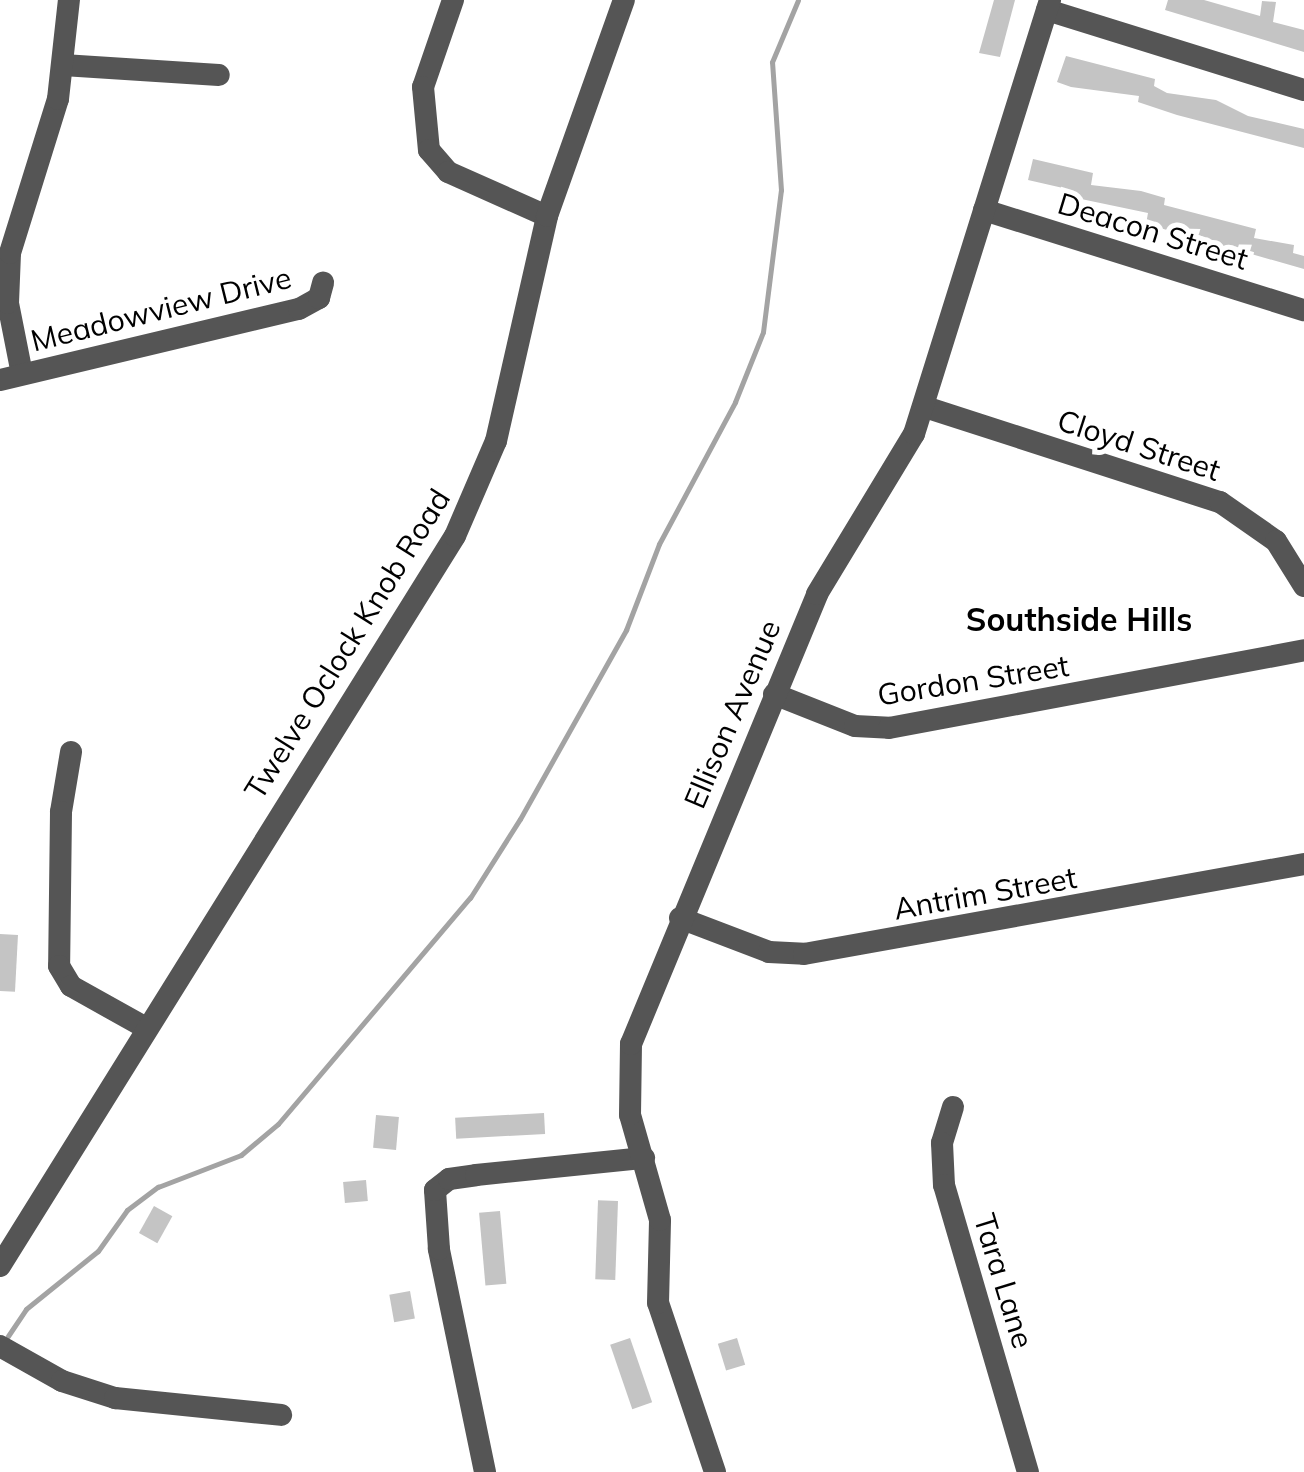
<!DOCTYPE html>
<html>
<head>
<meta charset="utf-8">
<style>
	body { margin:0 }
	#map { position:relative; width:1304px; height:1472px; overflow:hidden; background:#fff; font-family:Mulish,sans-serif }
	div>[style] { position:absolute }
	.stream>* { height:5px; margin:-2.5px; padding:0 2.5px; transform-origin:2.5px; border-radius:2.5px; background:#a3a3a3 }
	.building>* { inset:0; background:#c4c4c4; transform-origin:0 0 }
	.minor>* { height:22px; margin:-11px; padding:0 11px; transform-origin:11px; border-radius:11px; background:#555 }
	span { translate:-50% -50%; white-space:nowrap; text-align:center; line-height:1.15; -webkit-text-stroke:10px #fff; paint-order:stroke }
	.street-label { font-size:30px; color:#000 }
	.neighbourhood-label { font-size:32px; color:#000; font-weight:700 }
</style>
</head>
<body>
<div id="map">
	<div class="stream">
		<div style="left:8px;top:1336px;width:32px;rotate:-56deg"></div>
		<div style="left:26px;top:1309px;width:92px;rotate:-38.9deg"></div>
		<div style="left:98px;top:1251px;width:50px;rotate:-54.7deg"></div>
		<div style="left:127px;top:1210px;width:39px;rotate:-37deg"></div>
		<div style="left:158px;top:1187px;width:89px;rotate:-21.1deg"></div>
		<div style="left:241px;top:1155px;width:48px;rotate:-40deg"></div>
		<div style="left:278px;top:1124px;width:297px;rotate:-49.7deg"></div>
		<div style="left:470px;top:898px;width:93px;rotate:-57.7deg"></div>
		<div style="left:520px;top:819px;width:217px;rotate:-60.7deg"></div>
		<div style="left:626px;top:630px;width:92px;rotate:-69deg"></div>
		<div style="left:659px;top:544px;width:161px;rotate:-61.8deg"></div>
		<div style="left:735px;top:402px;width:75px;rotate:-68.2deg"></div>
		<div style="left:763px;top:332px;width:143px;rotate:-82.8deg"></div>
		<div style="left:781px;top:190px;width:128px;rotate:-94deg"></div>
		<div style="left:772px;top:62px;width:67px;rotate:-67.2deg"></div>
	</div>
	<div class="building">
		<div style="clip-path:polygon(994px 0,1015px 0,1000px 57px,979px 53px)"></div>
		<div style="clip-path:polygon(1168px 0,1204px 0,1260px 16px,1262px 1px,1276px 2px,1273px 22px,1304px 30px,1304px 52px,1165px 10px)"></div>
		<div style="clip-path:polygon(1066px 56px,1155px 79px,1154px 86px,1167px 93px,1216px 100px,1248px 116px,1304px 129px,1304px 148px,1177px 115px,1138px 102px,1139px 96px,1071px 87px,1057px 82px)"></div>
		<div style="clip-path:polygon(1033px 159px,1093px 173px,1091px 185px,1141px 191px,1165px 198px,1164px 205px,1256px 229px,1254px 238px,1294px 245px,1293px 253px,1304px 256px,1304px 269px,1146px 224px,1148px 213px,1062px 195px,1063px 188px,1028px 180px)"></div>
		<div style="left:0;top:934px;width:18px;height:57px;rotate:3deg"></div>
		<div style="left:544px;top:1113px;width:21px;height:89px;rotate:87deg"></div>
		<div style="left:376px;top:1115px;width:23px;height:33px;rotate:5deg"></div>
		<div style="left:366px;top:1180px;width:21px;height:23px;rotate:85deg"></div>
		<div style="left:618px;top:1201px;width:79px;height:20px;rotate:92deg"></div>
		<div style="left:154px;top:1206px;width:21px;height:31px;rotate:29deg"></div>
		<div style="left:500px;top:1211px;width:73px;height:21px;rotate:85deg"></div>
		<div style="left:410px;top:1291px;width:28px;height:21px;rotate:80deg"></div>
		<div style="left:630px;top:1338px;width:68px;height:21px;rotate:71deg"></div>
		<div style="left:737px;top:1338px;width:28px;height:20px;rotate:73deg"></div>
	</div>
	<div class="minor">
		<div style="left:453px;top:0;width:92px;rotate:109deg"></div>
		<div style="left:423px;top:87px;width:63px;rotate:84.6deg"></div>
		<div style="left:429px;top:150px;width:29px;rotate:49deg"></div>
		<div style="left:448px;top:172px;width:108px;rotate:24deg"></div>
		<div style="left:1047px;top:10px;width:269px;rotate:17.3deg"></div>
		<div style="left:63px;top:65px;width:156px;rotate:3.7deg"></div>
		<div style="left:984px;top:210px;width:335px;rotate:17.4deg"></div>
		<div style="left:22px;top:374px;width:72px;rotate:-101.2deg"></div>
		<div style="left:8px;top:303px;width:50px;rotate:-87.7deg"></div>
		<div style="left:10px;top:253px;width:161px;rotate:-72.7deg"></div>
		<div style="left:58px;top:99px;width:100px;rotate:-83.7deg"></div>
		<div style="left:0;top:380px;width:307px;rotate:-13.4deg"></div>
		<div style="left:299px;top:309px;width:23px;rotate:-29deg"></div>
		<div style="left:319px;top:298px;width:16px;rotate:-75deg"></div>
		<div style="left:925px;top:407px;width:310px;rotate:17.9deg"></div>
		<div style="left:1220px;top:502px;width:68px;rotate:34.9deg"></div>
		<div style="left:1276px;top:541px;width:53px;rotate:58.1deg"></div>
		<div style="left:774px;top:694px;width:87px;rotate:21.6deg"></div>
		<div style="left:855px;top:726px;width:34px;rotate:3deg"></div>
		<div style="left:889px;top:728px;width:422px;rotate:-10.6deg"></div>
		<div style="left:71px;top:752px;width:61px;rotate:99.5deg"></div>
		<div style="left:61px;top:812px;width:154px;rotate:90.7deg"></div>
		<div style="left:59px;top:966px;width:23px;rotate:59deg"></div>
		<div style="left:71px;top:986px;width:86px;rotate:29.2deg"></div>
		<div style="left:680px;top:918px;width:95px;rotate:20.9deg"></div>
		<div style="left:769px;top:952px;width:35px;rotate:3deg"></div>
		<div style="left:804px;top:954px;width:508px;rotate:-10.2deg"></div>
		<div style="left:953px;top:1107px;width:38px;rotate:107deg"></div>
		<div style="left:942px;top:1143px;width:42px;rotate:87.3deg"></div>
		<div style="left:944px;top:1185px;width:299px;rotate:73.7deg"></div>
		<div style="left:0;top:1266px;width:860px;rotate:-58.07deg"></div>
		<div style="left:455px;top:536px;width:103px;rotate:-66.7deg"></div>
		<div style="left:496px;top:441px;width:231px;rotate:-77.2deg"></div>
		<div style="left:547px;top:216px;width:229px;rotate:-70.4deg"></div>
		<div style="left:0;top:1346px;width:71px;rotate:29.4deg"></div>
		<div style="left:62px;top:1381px;width:56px;rotate:17.8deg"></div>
		<div style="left:115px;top:1398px;width:167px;rotate:5.8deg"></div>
		<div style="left:485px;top:1472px;width:228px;rotate:-101.7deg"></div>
		<div style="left:439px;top:1249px;width:59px;rotate:-93.9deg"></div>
		<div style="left:435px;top:1190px;width:18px;rotate:-38deg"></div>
		<div style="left:449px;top:1179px;width:27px;rotate:-8deg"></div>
		<div style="left:476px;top:1175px;width:169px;rotate:-5.8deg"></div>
		<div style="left:715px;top:1472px;width:178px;rotate:-108.6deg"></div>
		<div style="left:658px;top:1303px;width:83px;rotate:-88.6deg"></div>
		<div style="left:660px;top:1220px;width:109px;rotate:-105.9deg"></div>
		<div style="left:630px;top:1115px;width:71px;rotate:-89.2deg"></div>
		<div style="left:631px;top:1044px;width:487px;rotate:-67.5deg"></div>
		<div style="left:817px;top:594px;width:187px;rotate:-58.8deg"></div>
		<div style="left:914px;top:434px;width:455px;rotate:-72.6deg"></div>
	</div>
	<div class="street-label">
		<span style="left:1153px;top:231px;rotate:17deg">Deacon Street</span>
		<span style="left:161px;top:309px;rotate:-14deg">Meadowview Drive</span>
		<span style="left:1139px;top:445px;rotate:18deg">Cloyd Street</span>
		<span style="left:347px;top:644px;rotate:-58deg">Twelve Oclock Knob Road</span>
		<span style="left:973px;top:680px;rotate:-9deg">Gordon Street</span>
		<span style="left:732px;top:714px;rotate:-67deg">Ellison Avenue</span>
		<span style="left:985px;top:893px;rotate:-10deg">Antrim Street</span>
		<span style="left:1004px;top:1281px;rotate:73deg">Tara Lane</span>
	</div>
	<div class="neighbourhood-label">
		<span style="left:1079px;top:619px">Southside Hills</span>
	</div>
</div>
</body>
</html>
